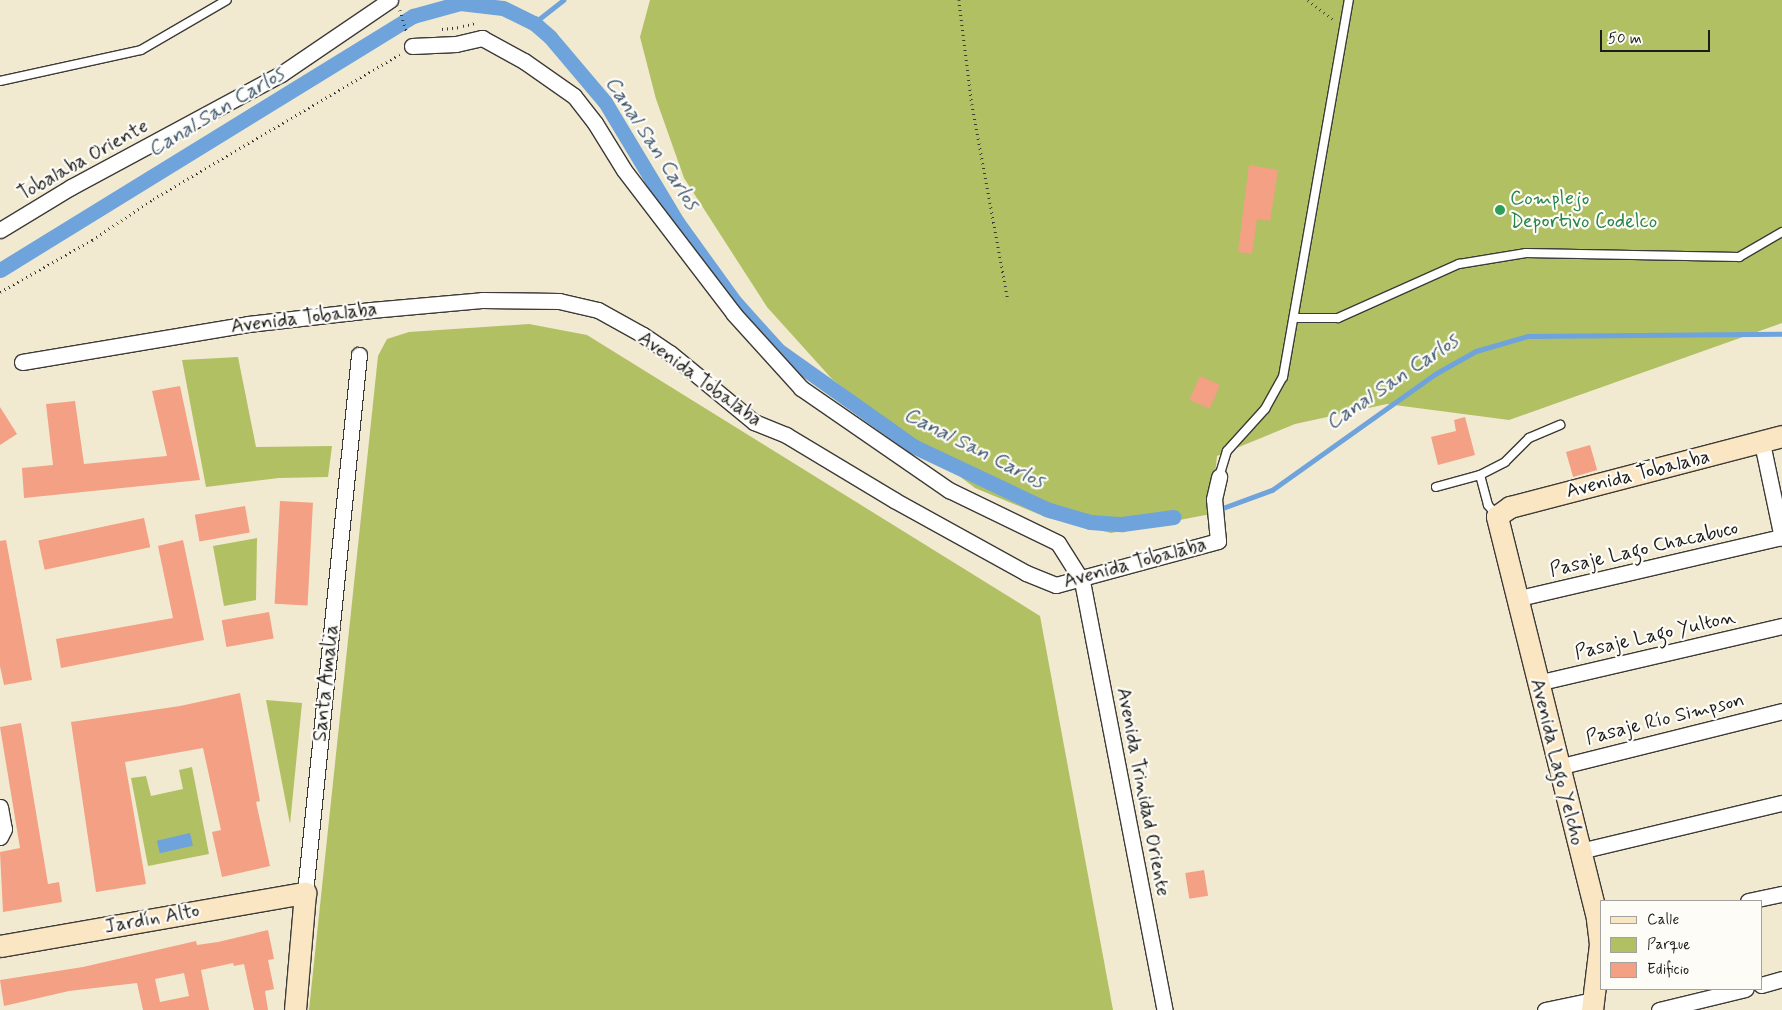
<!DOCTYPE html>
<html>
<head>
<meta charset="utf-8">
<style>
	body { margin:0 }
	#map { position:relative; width:1782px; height:1010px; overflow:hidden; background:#f2e9d1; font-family:Mynerve,sans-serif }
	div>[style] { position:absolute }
	.green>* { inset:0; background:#b1c063 }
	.water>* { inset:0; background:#6fa3db; transform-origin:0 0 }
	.stream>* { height:4.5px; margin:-2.25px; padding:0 2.25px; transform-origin:2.25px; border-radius:2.25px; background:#6fa3db }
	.canal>* { height:15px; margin:-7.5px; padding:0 7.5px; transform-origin:7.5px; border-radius:7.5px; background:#6fa3db }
	.building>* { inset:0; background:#f3a084; transform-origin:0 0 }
	.path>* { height:2.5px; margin-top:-1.25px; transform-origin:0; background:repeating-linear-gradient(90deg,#3c3b37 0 1px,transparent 0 5px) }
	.roads { filter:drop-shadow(1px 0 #3c3b37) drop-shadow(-1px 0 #3c3b37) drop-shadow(0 1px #3c3b37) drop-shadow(0 -1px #3c3b37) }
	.lane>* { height:8px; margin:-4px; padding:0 4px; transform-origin:4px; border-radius:4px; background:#fff }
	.street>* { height:15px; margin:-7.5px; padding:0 7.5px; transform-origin:7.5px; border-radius:7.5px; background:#fff }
	.secondary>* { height:21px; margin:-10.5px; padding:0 10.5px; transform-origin:10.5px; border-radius:10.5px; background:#fbe6c3 }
	.dots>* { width:14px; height:14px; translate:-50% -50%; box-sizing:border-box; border:2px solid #fdfcf7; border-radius:50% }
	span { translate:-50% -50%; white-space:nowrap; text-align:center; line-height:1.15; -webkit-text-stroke:4.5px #fdfcf7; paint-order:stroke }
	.street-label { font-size:20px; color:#1c1c1c }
	.leisure-label { font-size:20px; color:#27864d }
	.left { translate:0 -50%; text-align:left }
	.water-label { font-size:21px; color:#415972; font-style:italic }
	.legend { position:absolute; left:1600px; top:900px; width:162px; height:90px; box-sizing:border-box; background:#fdfcf7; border:1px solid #a3a29f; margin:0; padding:6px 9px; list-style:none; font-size:15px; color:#1c1c1c }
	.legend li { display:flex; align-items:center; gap:10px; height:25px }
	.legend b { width:25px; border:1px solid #a3a29f }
	.scale { position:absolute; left:1600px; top:30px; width:110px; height:22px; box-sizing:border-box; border:2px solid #1c1c1c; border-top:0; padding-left:6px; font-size:15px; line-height:18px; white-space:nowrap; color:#1c1c1c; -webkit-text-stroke:4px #fdfcf7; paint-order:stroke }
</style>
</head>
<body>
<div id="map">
	<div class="green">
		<div style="clip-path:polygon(650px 0,1782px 0,1782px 323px,1509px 420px,1387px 404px,1295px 424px,1217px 456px,1211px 514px,1111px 533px,1048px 518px,975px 488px,832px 379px,767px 307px,684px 178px,656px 99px,640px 37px)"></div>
		<div style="clip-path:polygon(529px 324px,587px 335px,1040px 616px,1113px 1010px,309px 1010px,378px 356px,387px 339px,409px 332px)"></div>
		<div style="clip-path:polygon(238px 357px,256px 447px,332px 446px,328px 477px,279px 478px,206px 487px,182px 360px)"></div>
		<div style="clip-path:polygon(257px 538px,256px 600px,224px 606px,213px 546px)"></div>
		<div style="clip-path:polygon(266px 700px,302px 703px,290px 824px)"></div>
		<div style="clip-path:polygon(192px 767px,209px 854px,148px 866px,131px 778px,146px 776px,151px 796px,183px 789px,179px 770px)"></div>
	</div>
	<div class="water">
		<div style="left:190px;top:833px;width:13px;height:34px;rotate:77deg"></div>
	</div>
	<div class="stream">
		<div style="left:534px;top:23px;width:37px;rotate:-38deg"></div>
		<div style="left:1220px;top:509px;width:55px;rotate:-20.1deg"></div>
		<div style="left:1272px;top:490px;width:200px;rotate:-35.4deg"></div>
		<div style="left:1435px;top:374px;width:47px;rotate:-29.3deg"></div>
		<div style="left:1476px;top:351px;width:54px;rotate:-16.1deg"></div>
		<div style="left:1528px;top:336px;width:254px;rotate:-0.5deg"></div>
	</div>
	<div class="canal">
		<div style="left:0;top:270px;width:485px;rotate:-31.6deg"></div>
		<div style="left:413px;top:16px;width:49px;rotate:-15.5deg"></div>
		<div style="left:460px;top:3px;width:43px;rotate:6.6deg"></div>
		<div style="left:503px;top:8px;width:34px;rotate:26deg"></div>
		<div style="left:534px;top:23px;width:21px;rotate:41deg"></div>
		<div style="left:550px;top:37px;width:85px;rotate:49.8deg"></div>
		<div style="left:605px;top:102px;width:140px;rotate:59deg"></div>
		<div style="left:677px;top:222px;width:97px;rotate:54.2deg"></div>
		<div style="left:734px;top:301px;width:66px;rotate:48.1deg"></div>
		<div style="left:778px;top:350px;width:166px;rotate:35.4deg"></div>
		<div style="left:913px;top:446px;width:147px;rotate:25.3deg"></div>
		<div style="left:1046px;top:509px;width:46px;rotate:16.5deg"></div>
		<div style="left:1090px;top:522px;width:32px;rotate:4deg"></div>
		<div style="left:1122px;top:524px;width:52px;rotate:-7.7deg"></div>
	</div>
	<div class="building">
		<div style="clip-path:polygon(1249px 165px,1278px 170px,1270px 221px,1257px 219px,1252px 254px,1238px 252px)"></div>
		<div style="left:1200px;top:376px;width:22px;height:26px;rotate:24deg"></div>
		<div style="clip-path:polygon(180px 386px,200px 480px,24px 498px,22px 468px,53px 465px,46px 404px,75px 401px,84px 464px,167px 456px,152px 391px)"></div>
		<div style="clip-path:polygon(0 407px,17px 434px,0 445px)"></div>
		<div style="clip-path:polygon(1465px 417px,1475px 455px,1438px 465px,1431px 437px,1456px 431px,1454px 420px)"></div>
		<div style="left:1590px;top:445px;width:26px;height:25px;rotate:74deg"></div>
		<div style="left:280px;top:501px;width:33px;height:103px;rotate:3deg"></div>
		<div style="left:245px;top:506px;width:27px;height:51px;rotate:80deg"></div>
		<div style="left:144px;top:518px;width:30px;height:108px;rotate:78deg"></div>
		<div style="clip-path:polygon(6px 540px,32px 680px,4px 685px,0 666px,0 541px)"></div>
		<div style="clip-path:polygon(183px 540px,204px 640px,61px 668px,56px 639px,173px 618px,158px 546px)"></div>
		<div style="left:269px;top:612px;width:27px;height:48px;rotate:80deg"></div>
		<div style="clip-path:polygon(240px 693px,260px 801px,256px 802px,270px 866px,222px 877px,212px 832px,221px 830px,203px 748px,125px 762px,146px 884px,96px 892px,71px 722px,180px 706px)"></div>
		<div style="clip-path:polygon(21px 723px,48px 884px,59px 882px,62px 902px,3px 912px,0 852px,20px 848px,0 727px)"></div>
		<div style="left:1204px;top:870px;width:26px;height:19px;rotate:81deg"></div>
		<div style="clip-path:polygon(evenodd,268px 930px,274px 959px,268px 960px,274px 989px,265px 991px,268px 1010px,254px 1010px,244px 964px,234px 966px,233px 963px,201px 970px,209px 1010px,143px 1010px,137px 983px,69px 991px,4px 1006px,0 980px,83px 967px,196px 941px,197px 945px,218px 942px,268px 930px,184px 973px,189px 996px,160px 1002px,155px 979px,184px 973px)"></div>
	</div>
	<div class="path">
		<div style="left:959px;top:0;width:105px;rotate:82.9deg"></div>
		<div style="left:972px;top:104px;width:200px;rotate:79.6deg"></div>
		<div style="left:1308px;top:0;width:34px;rotate:37deg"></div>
		<div style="left:400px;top:10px;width:24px;rotate:73deg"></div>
		<div style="left:463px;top:26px;width:12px;rotate:-14deg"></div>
		<div style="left:442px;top:29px;width:19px;rotate:-6deg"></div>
		<div style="left:0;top:292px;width:106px;rotate:-29.5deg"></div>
		<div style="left:92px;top:240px;width:73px;rotate:-33.9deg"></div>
		<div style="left:153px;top:199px;width:286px;rotate:-30.4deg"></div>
	</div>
	<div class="roads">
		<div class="lane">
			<div style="left:0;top:81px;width:144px;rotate:-12.4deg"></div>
			<div style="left:141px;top:50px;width:99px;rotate:-30.2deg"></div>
			<div style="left:1295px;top:318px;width:43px"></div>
			<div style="left:1338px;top:318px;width:133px;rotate:-24.1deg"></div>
			<div style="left:1459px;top:264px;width:68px;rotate:-9.3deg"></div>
			<div style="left:1526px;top:253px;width:213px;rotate:1.1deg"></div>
			<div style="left:1739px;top:257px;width:50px;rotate:-30.2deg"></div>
			<div style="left:1480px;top:475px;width:28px;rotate:-27deg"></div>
			<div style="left:1505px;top:462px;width:34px;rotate:-45deg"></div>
			<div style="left:1529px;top:438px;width:34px;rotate:-23deg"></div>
			<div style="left:1219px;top:477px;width:27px;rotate:-73deg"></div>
			<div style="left:1227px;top:451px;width:57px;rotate:-47.9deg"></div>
			<div style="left:1265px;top:409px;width:37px;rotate:-61deg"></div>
			<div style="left:1283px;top:377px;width:383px;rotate:-80.1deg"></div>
			<div style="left:1436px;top:487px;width:46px;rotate:-15.3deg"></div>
			<div style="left:1480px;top:475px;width:31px;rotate:75deg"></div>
			<div style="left:1488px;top:505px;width:13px;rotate:51deg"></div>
		</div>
		<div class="street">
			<div style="left:412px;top:46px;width:44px;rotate:-2.6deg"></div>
			<div style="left:456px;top:44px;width:27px;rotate:-13deg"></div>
			<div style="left:482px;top:38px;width:48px;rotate:28.7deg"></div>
			<div style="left:524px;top:61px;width:61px;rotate:35deg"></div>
			<div style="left:574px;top:96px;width:34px;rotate:52deg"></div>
			<div style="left:595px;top:123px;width:55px;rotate:58.3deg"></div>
			<div style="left:624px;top:170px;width:181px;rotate:52.6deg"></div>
			<div style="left:734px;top:314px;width:100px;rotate:47.8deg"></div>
			<div style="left:801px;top:388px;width:180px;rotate:34.6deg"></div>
			<div style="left:949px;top:490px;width:121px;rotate:25.9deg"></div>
			<div style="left:1058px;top:543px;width:45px;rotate:57.7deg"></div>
			<div style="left:1082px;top:581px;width:437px;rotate:79.1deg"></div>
			<div style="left:0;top:230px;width:83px;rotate:-31.2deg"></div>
			<div style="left:71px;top:187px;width:238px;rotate:-28.3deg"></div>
			<div style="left:281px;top:74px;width:132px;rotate:-34.2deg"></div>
			<div style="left:22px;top:362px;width:229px;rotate:-9.5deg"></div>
			<div style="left:248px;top:324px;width:124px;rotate:-6.5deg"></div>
			<div style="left:371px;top:310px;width:111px;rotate:-5.1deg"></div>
			<div style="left:482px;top:300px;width:77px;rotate:0.7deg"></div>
			<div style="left:559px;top:301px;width:40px;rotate:13deg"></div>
			<div style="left:598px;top:310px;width:51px;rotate:29.1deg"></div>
			<div style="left:643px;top:335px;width:32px;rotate:34deg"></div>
			<div style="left:670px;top:353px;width:109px;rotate:39.4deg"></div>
			<div style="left:754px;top:422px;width:35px;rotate:22deg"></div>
			<div style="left:786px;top:435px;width:126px;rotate:31deg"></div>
			<div style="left:894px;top:500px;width:151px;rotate:28.9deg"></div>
			<div style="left:1026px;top:573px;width:32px;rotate:22deg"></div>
			<div style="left:1056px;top:585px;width:168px;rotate:-15.2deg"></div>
			<div style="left:1218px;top:541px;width:42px;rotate:-95.4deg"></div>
			<div style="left:1214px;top:499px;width:23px;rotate:-77deg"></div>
			<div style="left:1762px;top:443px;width:97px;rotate:78.1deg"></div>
			<div style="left:1515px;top:599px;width:274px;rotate:-13.1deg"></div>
			<div style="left:1537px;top:683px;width:252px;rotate:-13.1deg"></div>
			<div style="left:1558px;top:767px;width:231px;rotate:-14deg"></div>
			<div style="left:0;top:807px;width:22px;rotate:80deg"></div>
			<div style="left:4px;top:829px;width:9px;rotate:117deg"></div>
			<div style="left:1580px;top:851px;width:208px;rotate:-13.4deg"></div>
			<div style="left:305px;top:893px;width:541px;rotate:-84.27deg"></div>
			<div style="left:1748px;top:901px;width:35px;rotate:-12deg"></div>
			<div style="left:1761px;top:985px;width:22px;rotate:-16deg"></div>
			<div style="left:1545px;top:1010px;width:49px;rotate:-11.8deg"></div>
			<div style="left:1659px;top:1010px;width:89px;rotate:-13.7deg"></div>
		</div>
		<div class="secondary">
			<div style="left:0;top:946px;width:310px;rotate:-9.9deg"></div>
			<div style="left:305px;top:893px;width:117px;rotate:94.9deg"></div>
			<div style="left:1592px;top:1010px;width:66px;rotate:-83.1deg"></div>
			<div style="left:1600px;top:944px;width:26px;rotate:-97deg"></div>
			<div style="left:1597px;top:918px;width:414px;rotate:-104deg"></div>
			<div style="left:1497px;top:516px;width:16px;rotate:-35deg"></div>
			<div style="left:1510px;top:507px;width:281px;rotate:-14.6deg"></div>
		</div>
	</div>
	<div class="dots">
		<div style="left:1500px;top:210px;background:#2e9e5b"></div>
	</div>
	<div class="street-label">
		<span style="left:83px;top:160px;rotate:-29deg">Tobalaba Oriente</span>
		<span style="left:304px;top:318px;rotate:-7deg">Avenida Tobalaba</span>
		<span style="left:700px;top:379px;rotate:36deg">Avenida Tobalaba</span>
		<span style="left:1638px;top:474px;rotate:-14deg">Avenida Tobalaba</span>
		<span style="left:1644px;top:549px;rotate:-13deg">Pasaje Lago Chacabuco</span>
		<span style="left:1135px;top:563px;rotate:-15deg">Avenida Tobalaba</span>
		<span style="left:1655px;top:635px;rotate:-13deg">Pasaje Lago Yulton</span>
		<span style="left:326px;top:683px;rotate:-84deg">Santa Amalia</span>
		<span style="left:1665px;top:719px;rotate:-14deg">Pasaje Río Simpson</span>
		<span style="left:1557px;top:762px;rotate:76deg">Avenida Lago Yelcho</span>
		<span style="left:1143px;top:792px;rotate:79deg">Avenida Trinidad Oriente</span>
		<span style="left:152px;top:919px;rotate:-10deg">Jardín Alto</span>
	</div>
	<div class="leisure-label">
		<span class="left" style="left:1510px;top:210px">Complejo<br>Deportivo Codelco</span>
	</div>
	<div class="water-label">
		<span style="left:216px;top:112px;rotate:-31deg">Canal San Carlos</span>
		<span style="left:652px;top:143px;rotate:57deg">Canal San Carlos</span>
		<span style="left:1392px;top:382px;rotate:-34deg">Canal San Carlos</span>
		<span style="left:974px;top:448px;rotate:27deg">Canal San Carlos</span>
	</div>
	<ul class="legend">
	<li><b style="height:6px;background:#fbe6c3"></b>Calle</li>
	<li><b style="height:14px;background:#b1c063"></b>Parque</li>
	<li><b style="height:14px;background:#f3a084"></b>Edificio</li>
	</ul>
	<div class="scale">50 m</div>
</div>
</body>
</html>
